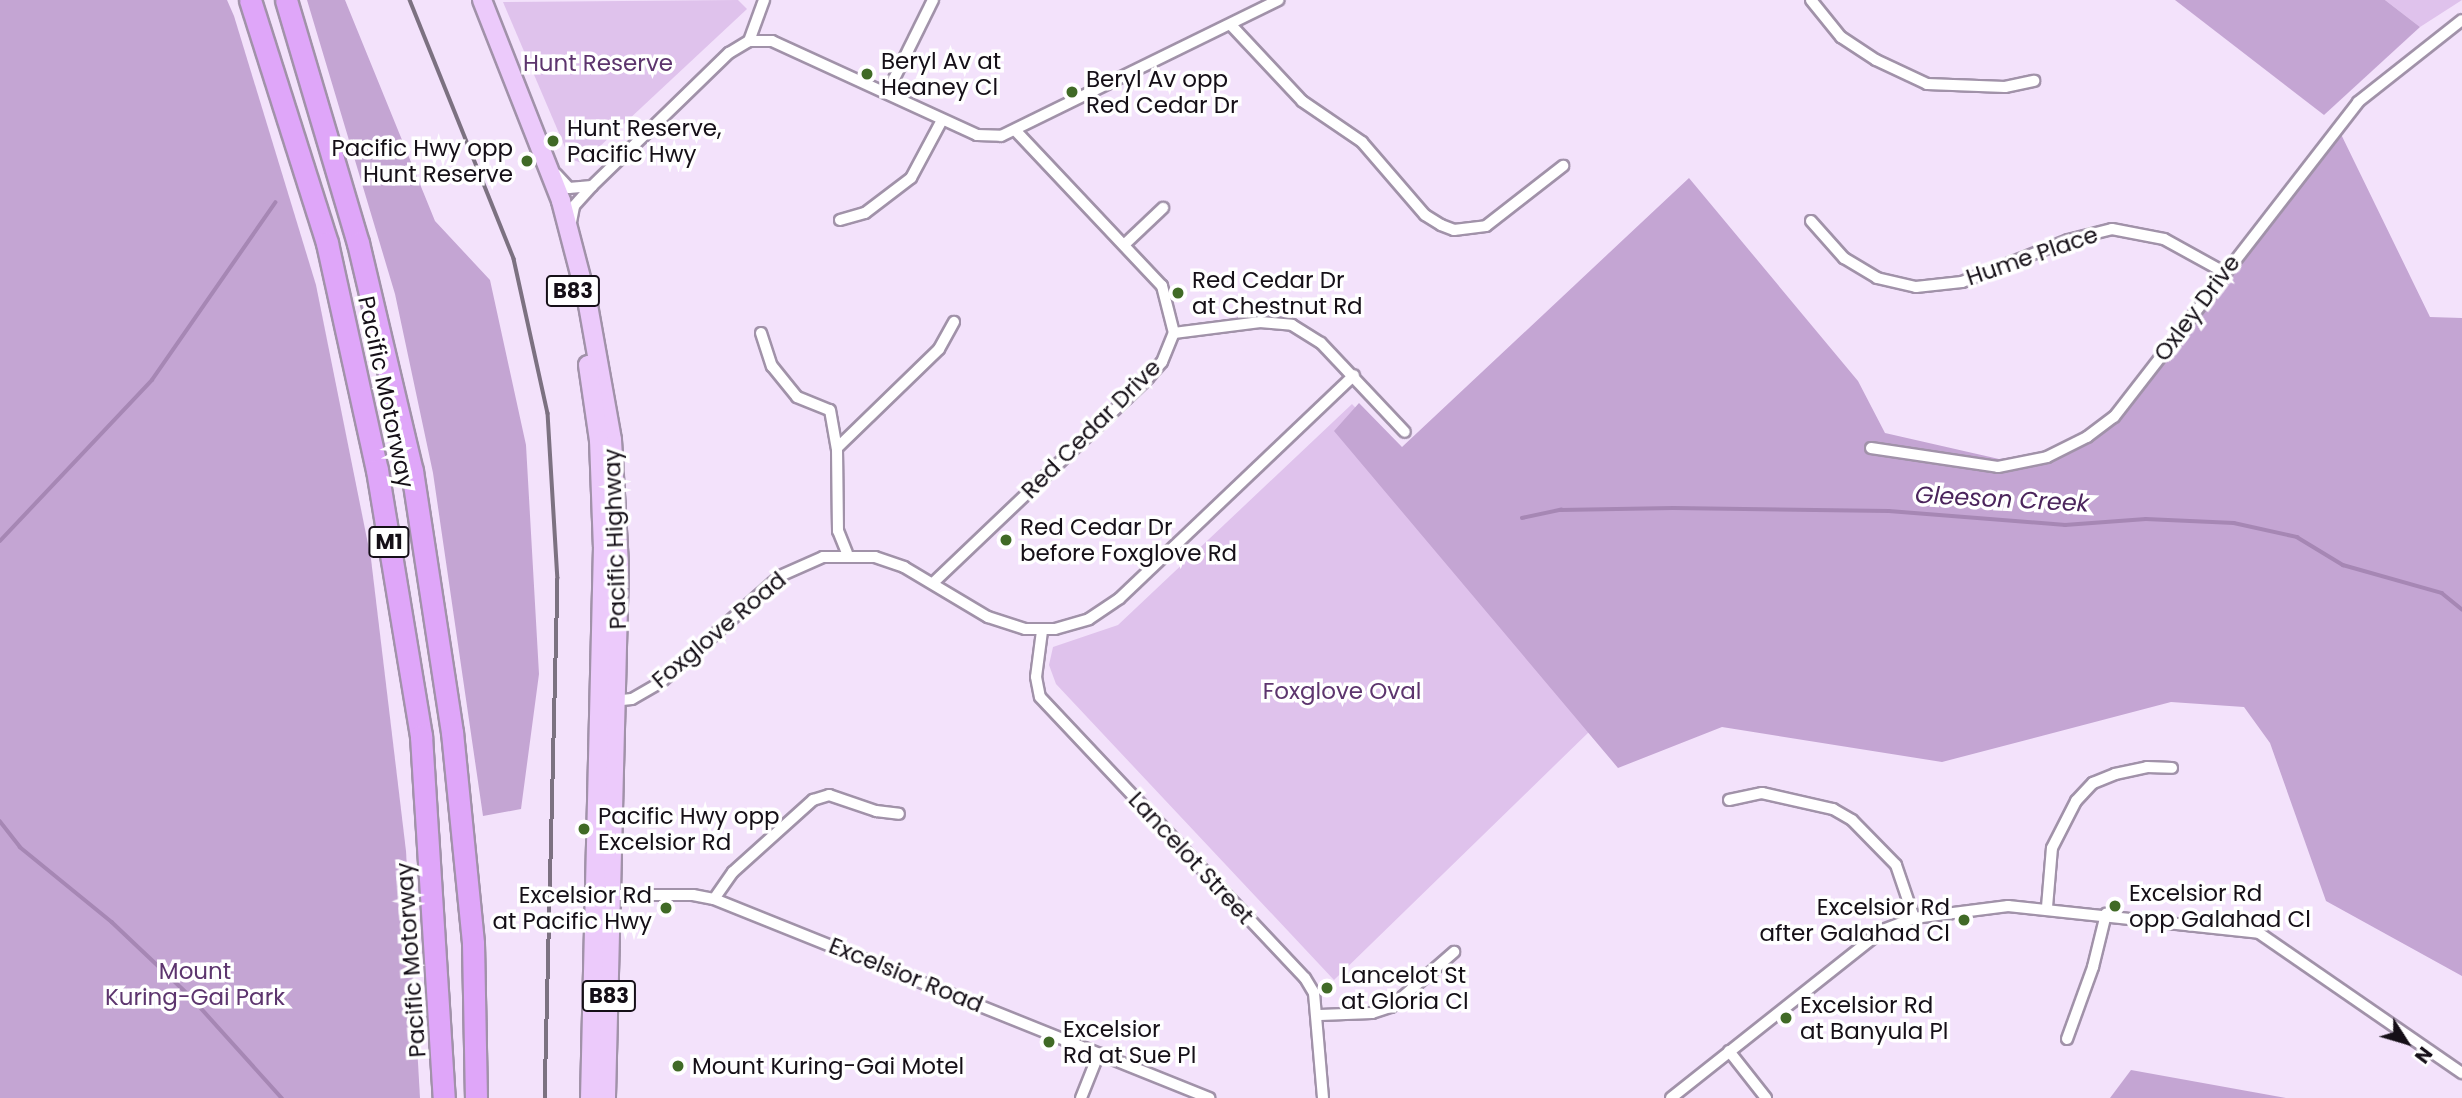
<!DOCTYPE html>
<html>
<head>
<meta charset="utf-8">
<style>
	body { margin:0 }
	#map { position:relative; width:2462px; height:1098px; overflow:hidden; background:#f3e2fb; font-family:Poppins,sans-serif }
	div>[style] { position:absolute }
	.green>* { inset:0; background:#dfc2ec }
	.forest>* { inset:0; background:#c4a5d3 }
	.stream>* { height:3.5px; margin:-1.75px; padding:0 1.75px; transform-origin:1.75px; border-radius:1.75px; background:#a687b4 }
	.roads { filter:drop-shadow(2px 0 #a192a9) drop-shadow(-2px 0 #a192a9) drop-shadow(0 2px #a192a9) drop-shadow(0 -2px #a192a9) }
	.minor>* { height:10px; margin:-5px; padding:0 5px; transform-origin:5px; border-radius:5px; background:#fff }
	.primary>* { height:18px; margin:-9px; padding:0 9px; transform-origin:9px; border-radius:9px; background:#eccafb }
	.motorway>* { height:21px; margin:-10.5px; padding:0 10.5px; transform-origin:10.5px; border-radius:10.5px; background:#dfa6f9 }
	.rail>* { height:3.5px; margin:-1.75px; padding:0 1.75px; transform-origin:1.75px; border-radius:1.75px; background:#7c7181 }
	.dots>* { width:19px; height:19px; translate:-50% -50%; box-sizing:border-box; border:4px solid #fff; border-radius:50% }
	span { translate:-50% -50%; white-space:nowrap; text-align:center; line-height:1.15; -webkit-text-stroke:7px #fff; paint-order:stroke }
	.shield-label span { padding:2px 5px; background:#fff; border:2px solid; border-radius:5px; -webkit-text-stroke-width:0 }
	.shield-label { font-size:21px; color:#150f17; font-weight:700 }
	.poi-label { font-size:23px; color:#150f17 }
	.left { translate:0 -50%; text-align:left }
	.right { translate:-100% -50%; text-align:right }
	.park-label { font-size:23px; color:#5d356e }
	.street-label { font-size:23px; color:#150f17 }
	.water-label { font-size:24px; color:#4b245c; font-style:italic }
	.north { position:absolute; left:2371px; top:1007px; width:70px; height:70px; -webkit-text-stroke:5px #fff; paint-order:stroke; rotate:127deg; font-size:19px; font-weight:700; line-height:28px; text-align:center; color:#150f17 }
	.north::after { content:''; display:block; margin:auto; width:24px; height:32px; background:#150f17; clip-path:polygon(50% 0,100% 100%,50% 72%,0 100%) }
</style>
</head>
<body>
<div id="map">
	<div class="green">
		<div style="clip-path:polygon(738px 0,747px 9px,582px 163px,570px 159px,503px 2px)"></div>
		<div style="clip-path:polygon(2385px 0,2462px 0,2420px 27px)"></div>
		<div style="clip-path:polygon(1352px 404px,1628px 694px,1334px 980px,1056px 684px,1049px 665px,1053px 647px,1118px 625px)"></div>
	</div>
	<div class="forest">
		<div style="clip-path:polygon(0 0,227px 0,234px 16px,316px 285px,371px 559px,406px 851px,420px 1098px,0 1098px)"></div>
		<div style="clip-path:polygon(307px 0,345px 0,435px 221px,490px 280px,526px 445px,539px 674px,521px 809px,483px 816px,433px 473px,395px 294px)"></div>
		<div style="clip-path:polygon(2175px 0,2385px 0,2420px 27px,2324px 115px)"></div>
		<div style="clip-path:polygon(2337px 126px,2430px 317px,2462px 318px,2462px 976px,2326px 901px,2270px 743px,2244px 707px,2171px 702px,1942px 762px,1722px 727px,1618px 768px,1334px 431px,1359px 403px,1402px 447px,1689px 178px,1858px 381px,1885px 433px,1999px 459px,2052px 451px,2110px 421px)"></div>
		<div style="clip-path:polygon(2131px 1070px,2286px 1098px,2110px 1098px)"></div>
	</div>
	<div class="stream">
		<div style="left:1522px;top:518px;width:40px;rotate:-12deg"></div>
		<div style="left:1561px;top:510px;width:112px;rotate:-1deg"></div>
		<div style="left:1673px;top:508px;width:216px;rotate:0.8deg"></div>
		<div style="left:1889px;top:511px;width:177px;rotate:4.5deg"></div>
		<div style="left:2065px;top:525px;width:81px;rotate:-4.2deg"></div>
		<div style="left:2146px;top:519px;width:88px;rotate:2.6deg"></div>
		<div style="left:2234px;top:523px;width:65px;rotate:12.5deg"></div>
		<div style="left:2297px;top:537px;width:54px;rotate:31.3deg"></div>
		<div style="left:2343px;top:565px;width:103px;rotate:15.8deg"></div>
		<div style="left:2442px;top:593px;width:26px;rotate:39deg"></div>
		<div style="left:0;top:541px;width:221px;rotate:-46.6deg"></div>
		<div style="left:152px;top:380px;width:216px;rotate:-55.2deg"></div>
		<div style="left:0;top:821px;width:33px;rotate:52deg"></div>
		<div style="left:20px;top:847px;width:119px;rotate:39.2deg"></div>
		<div style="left:112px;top:922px;width:109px;rotate:43.5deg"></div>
		<div style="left:191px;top:997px;width:136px;rotate:48deg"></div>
	</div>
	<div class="roads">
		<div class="minor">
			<div style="left:1811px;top:0;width:48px;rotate:51deg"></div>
			<div style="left:1841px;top:37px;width:42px;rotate:33.3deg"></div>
			<div style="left:1876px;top:60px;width:56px;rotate:25.2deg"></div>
			<div style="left:1927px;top:84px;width:78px;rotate:2.2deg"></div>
			<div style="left:2005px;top:87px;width:30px;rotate:-12deg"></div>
			<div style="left:1231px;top:25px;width:104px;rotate:46.9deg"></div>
			<div style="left:1302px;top:101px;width:73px;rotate:34.3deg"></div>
			<div style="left:1362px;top:142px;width:96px;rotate:49.2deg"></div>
			<div style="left:1425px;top:215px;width:19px;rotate:32deg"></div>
			<div style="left:1441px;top:225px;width:14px;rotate:21deg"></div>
			<div style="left:1454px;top:230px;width:32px;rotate:-7deg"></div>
			<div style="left:1486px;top:226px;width:98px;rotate:-37.9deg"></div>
			<div style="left:749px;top:41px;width:44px;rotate:-69.9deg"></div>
			<div style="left:887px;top:93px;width:104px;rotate:-63.7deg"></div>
			<div style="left:556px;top:174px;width:19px;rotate:47deg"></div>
			<div style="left:569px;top:188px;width:23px;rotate:-5deg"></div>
			<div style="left:840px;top:220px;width:26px;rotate:-16deg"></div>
			<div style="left:865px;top:213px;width:58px;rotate:-37.3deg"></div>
			<div style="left:911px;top:178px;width:66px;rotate:-61.9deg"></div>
			<div style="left:1811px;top:221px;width:50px;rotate:48.3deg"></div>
			<div style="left:1844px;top:258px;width:39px;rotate:31deg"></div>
			<div style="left:1877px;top:278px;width:40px;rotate:13deg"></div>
			<div style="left:1916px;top:287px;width:46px;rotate:-6.2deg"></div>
			<div style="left:1962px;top:282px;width:114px;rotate:-21.6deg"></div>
			<div style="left:2068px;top:240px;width:45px;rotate:-14deg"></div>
			<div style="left:2112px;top:229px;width:53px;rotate:10.9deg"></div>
			<div style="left:2164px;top:239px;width:68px;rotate:28.8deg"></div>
			<div style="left:571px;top:222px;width:16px;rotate:-79deg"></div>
			<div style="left:574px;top:206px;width:27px;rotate:-48deg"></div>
			<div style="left:592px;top:186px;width:191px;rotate:-44.2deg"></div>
			<div style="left:729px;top:53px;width:23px;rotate:-31deg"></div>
			<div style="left:749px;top:41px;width:23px"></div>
			<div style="left:772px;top:41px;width:226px;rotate:24.6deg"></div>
			<div style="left:977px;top:135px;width:24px;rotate:2deg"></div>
			<div style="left:1001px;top:136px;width:309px;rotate:-26.1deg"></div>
			<div style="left:1124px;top:245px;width:54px;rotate:-43.5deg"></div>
			<div style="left:761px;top:333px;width:35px;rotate:72deg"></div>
			<div style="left:772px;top:366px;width:40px;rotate:51deg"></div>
			<div style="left:797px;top:397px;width:35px;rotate:22deg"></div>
			<div style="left:830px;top:410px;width:39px;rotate:80deg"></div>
			<div style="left:1174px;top:333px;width:87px;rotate:-7.3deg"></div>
			<div style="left:1260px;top:322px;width:32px;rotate:5deg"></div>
			<div style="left:1292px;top:325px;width:34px;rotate:32deg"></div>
			<div style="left:1321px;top:343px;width:122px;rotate:46.7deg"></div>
			<div style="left:1871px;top:448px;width:128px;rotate:8.5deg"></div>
			<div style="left:1998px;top:467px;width:50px;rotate:-11.5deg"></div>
			<div style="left:2047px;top:457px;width:45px;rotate:-26.6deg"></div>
			<div style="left:2087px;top:437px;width:34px;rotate:-37deg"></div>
			<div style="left:2114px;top:417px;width:398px;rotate:-52.2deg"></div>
			<div style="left:2358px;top:102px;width:132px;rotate:-38.3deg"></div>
			<div style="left:847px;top:553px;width:24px;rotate:-112deg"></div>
			<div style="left:838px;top:531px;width:83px;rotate:-90.7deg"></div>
			<div style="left:837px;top:448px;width:142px;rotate:-44.1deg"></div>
			<div style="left:939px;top:349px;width:31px;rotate:-61deg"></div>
			<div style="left:933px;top:583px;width:297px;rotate:-43.6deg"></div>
			<div style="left:1148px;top:378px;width:21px;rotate:-49deg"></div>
			<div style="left:1162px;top:362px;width:31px;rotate:-68deg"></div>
			<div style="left:1174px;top:333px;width:49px;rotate:-104.3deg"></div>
			<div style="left:1162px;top:286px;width:212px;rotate:-133.3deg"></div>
			<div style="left:1042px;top:631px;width:46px;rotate:97.4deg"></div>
			<div style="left:1036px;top:677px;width:20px;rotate:79deg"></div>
			<div style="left:1040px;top:697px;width:386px;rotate:46.7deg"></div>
			<div style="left:1305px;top:978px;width:17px;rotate:59deg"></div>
			<div style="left:1314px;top:993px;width:105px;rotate:85.1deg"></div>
			<div style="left:612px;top:701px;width:20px;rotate:-6deg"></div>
			<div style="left:632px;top:699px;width:32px;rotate:-30deg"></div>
			<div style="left:660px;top:683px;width:161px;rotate:-41.7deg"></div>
			<div style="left:780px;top:576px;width:47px;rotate:-23.8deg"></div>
			<div style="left:823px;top:557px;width:52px"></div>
			<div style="left:875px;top:557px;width:31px;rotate:19deg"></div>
			<div style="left:904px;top:567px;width:98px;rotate:30.8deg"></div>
			<div style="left:988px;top:617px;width:39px;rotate:18deg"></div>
			<div style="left:1025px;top:629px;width:30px"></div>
			<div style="left:1055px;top:629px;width:35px;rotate:-16deg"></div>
			<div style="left:1089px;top:619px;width:37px;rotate:-34deg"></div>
			<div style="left:1120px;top:598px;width:323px;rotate:-43.6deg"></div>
			<div style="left:1729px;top:800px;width:34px;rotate:-12deg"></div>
			<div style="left:1762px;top:793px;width:73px;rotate:12.7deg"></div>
			<div style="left:1833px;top:809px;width:22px;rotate:30deg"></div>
			<div style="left:1852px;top:820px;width:63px;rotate:45.6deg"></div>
			<div style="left:1896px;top:865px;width:56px;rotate:71.2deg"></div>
			<div style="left:607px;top:895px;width:86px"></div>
			<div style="left:693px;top:895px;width:21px;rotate:11deg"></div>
			<div style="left:714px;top:899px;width:534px;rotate:21.9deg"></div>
			<div style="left:714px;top:899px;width:33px;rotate:-55deg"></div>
			<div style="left:733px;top:872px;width:108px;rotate:-42deg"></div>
			<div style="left:813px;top:800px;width:17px;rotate:-17deg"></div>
			<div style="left:829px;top:795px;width:50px;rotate:18.8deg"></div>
			<div style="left:876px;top:811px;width:23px;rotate:7deg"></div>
			<div style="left:2047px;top:907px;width:59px;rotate:-85.2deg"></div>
			<div style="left:2052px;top:848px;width:53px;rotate:-62.9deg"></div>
			<div style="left:2076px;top:801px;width:25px;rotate:-47deg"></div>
			<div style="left:2093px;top:783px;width:24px;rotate:-22deg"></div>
			<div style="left:2115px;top:774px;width:33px;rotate:-12deg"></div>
			<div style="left:2147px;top:767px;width:25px;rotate:2deg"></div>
			<div style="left:1320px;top:1015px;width:52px;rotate:-2.2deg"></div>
			<div style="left:1372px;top:1013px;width:20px;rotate:-18deg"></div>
			<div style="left:1391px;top:1007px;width:84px;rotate:-41.1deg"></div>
			<div style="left:2067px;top:1039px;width:77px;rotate:-70.1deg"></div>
			<div style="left:2093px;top:967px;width:55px;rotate:-76.2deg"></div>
			<div style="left:1729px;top:1051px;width:60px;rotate:51.8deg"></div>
			<div style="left:1081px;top:1098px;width:48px;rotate:-68.2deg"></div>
			<div style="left:1671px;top:1098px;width:270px;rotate:-38.4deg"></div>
			<div style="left:1883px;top:930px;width:33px;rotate:-21deg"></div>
			<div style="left:1914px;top:918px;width:95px;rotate:-7.3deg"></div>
			<div style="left:2008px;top:906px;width:252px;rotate:6.1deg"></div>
			<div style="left:2259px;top:933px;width:247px;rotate:34.6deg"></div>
		</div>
		<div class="primary">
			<div style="left:482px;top:0;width:216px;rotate:68.5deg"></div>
			<div style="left:561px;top:201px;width:107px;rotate:75.4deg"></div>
			<div style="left:588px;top:305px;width:137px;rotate:79.9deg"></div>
			<div style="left:612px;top:440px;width:125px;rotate:86.8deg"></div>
			<div style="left:619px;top:565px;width:533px;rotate:91.4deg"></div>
			<div style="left:588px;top:365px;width:76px;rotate:81.7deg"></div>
			<div style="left:599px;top:440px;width:107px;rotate:87.9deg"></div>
			<div style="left:603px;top:547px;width:551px;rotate:91.35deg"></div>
		</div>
		<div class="motorway">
			<div style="left:250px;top:0;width:255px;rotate:72.4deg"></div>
			<div style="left:327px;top:243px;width:232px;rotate:77.6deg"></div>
			<div style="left:377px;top:470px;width:270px;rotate:80.6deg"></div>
			<div style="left:421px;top:736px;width:363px;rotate:86.4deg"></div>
			<div style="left:286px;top:0;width:253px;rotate:73.5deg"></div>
			<div style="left:358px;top:243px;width:234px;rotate:76.7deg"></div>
			<div style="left:412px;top:471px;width:264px;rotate:81.3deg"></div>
			<div style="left:452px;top:732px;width:212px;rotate:84.3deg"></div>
			<div style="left:473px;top:943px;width:155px;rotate:88.9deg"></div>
		</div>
	</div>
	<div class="rail">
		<div style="left:410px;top:0;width:279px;rotate:68.1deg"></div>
		<div style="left:514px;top:259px;width:158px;rotate:77.6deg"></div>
		<div style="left:548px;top:413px;width:166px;rotate:86.6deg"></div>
		<div style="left:558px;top:579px;width:519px;rotate:91.43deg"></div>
	</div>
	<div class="dots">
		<div style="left:867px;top:74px;background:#406a26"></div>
		<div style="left:1072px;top:92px;background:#406a26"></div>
		<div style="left:553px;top:141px;background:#406a26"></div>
		<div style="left:527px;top:161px;background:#406a26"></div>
		<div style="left:1178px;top:293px;background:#406a26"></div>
		<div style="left:1006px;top:540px;background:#406a26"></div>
		<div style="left:584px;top:829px;background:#406a26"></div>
		<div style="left:2115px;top:906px;background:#406a26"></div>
		<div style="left:666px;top:908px;background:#406a26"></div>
		<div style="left:1964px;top:920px;background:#406a26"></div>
		<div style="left:1327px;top:988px;background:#406a26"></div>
		<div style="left:1786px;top:1018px;background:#406a26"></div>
		<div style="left:1049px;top:1042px;background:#406a26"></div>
		<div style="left:678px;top:1066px;background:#406a26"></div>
	</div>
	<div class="shield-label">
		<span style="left:573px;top:291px">B83</span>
		<span style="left:389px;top:542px">M1</span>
		<span style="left:609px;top:996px">B83</span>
	</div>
	<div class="poi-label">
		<span class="left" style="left:881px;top:74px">Beryl Av at<br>Heaney Cl</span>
		<span class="left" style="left:1086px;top:92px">Beryl Av opp<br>Red Cedar Dr</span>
		<span class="left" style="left:567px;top:141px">Hunt Reserve,<br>Pacific Hwy</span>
		<span class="right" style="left:513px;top:161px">Pacific Hwy opp<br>Hunt Reserve</span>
		<span class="left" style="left:1192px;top:293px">Red Cedar Dr<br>at Chestnut Rd</span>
		<span class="left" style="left:1020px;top:540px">Red Cedar Dr<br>before Foxglove Rd</span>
		<span class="left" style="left:598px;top:829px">Pacific Hwy opp<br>Excelsior Rd</span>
		<span class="left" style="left:2129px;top:906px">Excelsior Rd<br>opp Galahad Cl</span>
		<span class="right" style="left:652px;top:908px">Excelsior Rd<br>at Pacific Hwy</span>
		<span class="right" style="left:1950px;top:920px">Excelsior Rd<br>after Galahad Cl</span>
		<span class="left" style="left:1341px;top:988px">Lancelot St<br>at Gloria Cl</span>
		<span class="left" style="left:1800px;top:1018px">Excelsior Rd<br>at Banyula Pl</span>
		<span class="left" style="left:1063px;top:1042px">Excelsior<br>Rd at Sue Pl</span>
		<span class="left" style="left:692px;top:1066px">Mount Kuring-Gai Motel</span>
	</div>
	<div class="park-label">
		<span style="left:598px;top:63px">Hunt Reserve</span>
		<span style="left:1342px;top:691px">Foxglove Oval</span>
		<span style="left:195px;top:984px">Mount<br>Kuring-Gai Park</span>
	</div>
	<div class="street-label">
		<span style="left:2032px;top:256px;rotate:-19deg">Hume Place</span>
		<span style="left:2197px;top:308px;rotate:-53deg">Oxley Drive</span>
		<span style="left:386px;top:392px;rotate:78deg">Pacific Motorway</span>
		<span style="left:1091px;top:429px;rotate:-45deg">Red Cedar Drive</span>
		<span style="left:615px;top:539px;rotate:-92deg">Pacific Highway</span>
		<span style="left:719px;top:630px;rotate:-40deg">Foxglove Road</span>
		<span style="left:1191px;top:858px;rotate:47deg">Lancelot Street</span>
		<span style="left:411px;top:960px;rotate:-94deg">Pacific Motorway</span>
		<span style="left:906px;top:975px;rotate:22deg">Excelsior Road</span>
	</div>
	<div class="water-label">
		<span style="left:2002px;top:499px;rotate:3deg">Gleeson Creek</span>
	</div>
	<div class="north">N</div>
</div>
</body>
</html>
